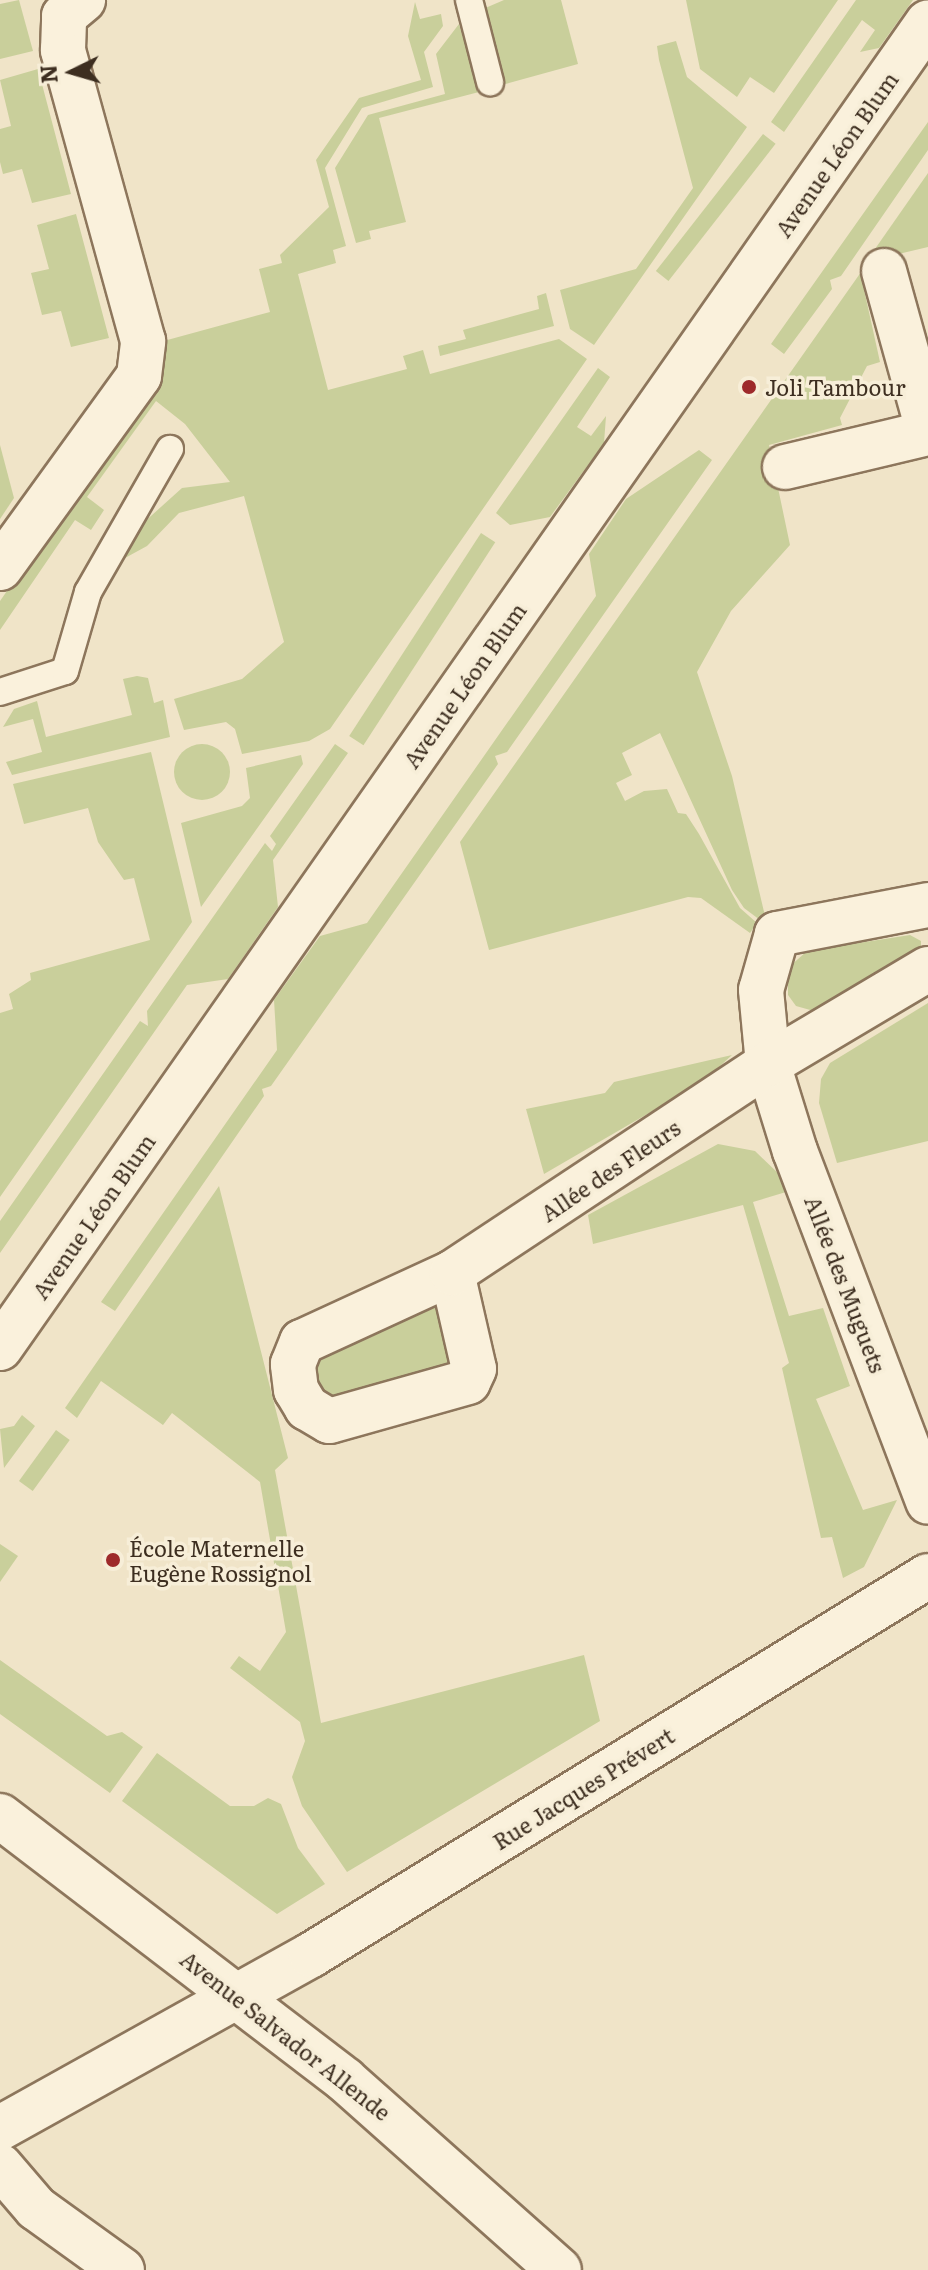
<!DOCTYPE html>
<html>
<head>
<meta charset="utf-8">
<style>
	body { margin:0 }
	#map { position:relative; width:928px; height:2270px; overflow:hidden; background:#f0e4c8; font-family:Literata,serif }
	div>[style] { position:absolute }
	.green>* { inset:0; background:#c9cf9b; transform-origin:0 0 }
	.round { border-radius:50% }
	.roads { filter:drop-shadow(2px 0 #8d765c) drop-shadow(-2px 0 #8d765c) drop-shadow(0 2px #8d765c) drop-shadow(0 -2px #8d765c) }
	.service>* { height:26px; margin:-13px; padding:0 13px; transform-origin:13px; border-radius:13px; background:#faf1dc }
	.minor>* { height:44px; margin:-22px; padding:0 22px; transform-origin:22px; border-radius:22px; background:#faf1dc }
	.tertiary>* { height:44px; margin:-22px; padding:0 22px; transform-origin:22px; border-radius:22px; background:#faf1dc }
	.dots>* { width:22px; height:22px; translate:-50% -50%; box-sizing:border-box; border:4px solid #f7eed8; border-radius:50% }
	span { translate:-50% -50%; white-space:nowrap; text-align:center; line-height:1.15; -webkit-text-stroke:7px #f7eed8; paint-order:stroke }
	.street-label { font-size:22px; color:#3d2e20 }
	.poi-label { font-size:22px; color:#3d2e20 }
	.left { translate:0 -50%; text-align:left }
	.north { position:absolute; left:32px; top:32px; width:80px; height:80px; -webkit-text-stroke:6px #f7eed8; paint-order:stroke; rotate:265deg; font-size:22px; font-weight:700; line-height:32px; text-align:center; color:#3d2e20 }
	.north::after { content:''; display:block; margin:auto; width:28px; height:36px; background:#3d2e20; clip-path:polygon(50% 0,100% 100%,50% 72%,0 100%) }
</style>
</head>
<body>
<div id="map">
	<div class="green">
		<div style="clip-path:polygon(19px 0,33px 51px,0 59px,0 4px)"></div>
		<div style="clip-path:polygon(504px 0,561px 0,578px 64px,502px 85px,483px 9px)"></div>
		<div style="clip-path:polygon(686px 0,838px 0,774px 93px,750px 77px,737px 97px,700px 69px)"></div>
		<div style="clip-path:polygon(856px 0,913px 0,879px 48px,860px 52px,875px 30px,862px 20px,784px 132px,771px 122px)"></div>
		<div style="clip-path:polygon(415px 2px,420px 19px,441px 14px,443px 26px,424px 52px,433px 87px,362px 108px,325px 168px,346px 246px,333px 250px,336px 263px,298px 274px,328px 390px,407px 369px,403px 356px,423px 350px,430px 374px,559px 339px,587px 359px,330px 729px,309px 741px,242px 754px,235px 729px,226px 722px,184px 730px,174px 699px,242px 679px,284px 642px,244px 496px,179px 513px,147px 546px,125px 558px,121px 543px,182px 488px,230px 482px,185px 424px,156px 401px,87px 497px,104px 510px,91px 530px,75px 520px,0 630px,0 601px,165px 364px,160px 342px,270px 312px,259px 269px,282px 263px,280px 255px,329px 207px,316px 160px,359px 98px,421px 80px,408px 36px)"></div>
		<div style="clip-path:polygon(459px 24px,479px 92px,379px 118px,406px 222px,369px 231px,371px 239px,356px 243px,335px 168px,368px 115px,445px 94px,436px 54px)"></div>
		<div style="clip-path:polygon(676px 41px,687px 77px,747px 127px,594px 345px,570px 329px,560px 290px,636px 269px,693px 188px,659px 60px,657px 46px)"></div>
		<div style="clip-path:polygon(38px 69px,71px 194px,32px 203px,22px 169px,3px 174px,0 162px,0 129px,11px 126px,0 80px)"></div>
		<div style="clip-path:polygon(928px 122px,928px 150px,841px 276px,830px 280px,832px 289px,784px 354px,771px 344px)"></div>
		<div style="left:763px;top:134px;width:16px;height:174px;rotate:38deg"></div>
		<div style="clip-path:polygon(928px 173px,928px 247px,869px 261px,868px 259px)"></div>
		<div style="clip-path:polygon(76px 214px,109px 338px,71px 347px,61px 311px,42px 315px,31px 273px,49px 269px,37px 225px)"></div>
		<div style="clip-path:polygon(866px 265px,869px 269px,863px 285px,880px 362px,867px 366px,840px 418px,842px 425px,769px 445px,790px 545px,731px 611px,697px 672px,732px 776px,765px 916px,760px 920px,744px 908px,732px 890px,660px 733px,622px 753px,632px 775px,616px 783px,625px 801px,644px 791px,667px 789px,678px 813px,686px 814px,699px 834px,740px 908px,757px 923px,750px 933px,701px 898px,688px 897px,489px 950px,460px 842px)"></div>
		<div style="clip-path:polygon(546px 293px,554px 326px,440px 356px,438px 346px,466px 339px,463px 330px,539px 309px,537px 296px)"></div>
		<div style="clip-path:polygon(598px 368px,610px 377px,577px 427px,591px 436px,606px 416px,604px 443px,550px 517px,510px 525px,496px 513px)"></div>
		<div style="clip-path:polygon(0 445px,14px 498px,0 519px)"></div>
		<div style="clip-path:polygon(699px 450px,712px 460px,507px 752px,495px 756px,498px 764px,271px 1086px,262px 1089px,264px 1096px,115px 1311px,101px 1302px,277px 1050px,274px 1000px,320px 936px,367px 923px,596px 596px,589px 554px,626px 499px)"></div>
		<div style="left:481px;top:533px;width:17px;height:242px;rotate:33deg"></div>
		<div style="clip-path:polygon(137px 676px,148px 678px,154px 703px,163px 700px,170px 737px,12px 775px,6px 762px,42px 752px,33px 719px,3px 727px,14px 709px,37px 701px,46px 737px,132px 715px,123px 679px)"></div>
		<div class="round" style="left:174px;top:744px;width:56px;height:56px"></div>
		<div style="clip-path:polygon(335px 744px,348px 753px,273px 860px,278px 907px,228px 979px,187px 985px,0 1253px,0 1221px,140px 1021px,148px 1026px,147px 1011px,265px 843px,272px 851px,276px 844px,270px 836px)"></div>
		<div style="clip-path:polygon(151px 752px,192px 922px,0 1197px,0 1013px,13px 1009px,9px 994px,31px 980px,30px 973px,150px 940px,134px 878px,124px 880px,98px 842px,88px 808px,24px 824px,13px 784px)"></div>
		<div style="clip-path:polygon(301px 755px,303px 764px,201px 907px,181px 823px,242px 806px,250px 798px,246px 768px)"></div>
		<div style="clip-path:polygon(910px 935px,921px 941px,921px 954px,821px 1013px,796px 1006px,788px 995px,788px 968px,807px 951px)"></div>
		<div style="clip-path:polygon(928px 1003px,928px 1141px,837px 1163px,819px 1103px,821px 1079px,830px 1063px)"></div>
		<div style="clip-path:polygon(732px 1055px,704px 1081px,544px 1174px,526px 1109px,605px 1093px,614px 1082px)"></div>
		<div style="clip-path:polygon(718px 1144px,755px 1151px,780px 1175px,786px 1192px,753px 1202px,789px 1316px,823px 1308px,850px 1386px,816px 1399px,863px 1510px,897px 1500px,864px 1567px,843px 1578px,832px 1537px,821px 1538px,782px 1368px,789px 1363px,743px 1205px,593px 1244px,588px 1215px)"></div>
		<div style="clip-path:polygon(219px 1186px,288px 1458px,275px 1470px,321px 1723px,584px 1655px,600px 1721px,347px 1872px,302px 1806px,292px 1777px,305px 1741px,300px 1722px,230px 1668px,239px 1656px,260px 1671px,286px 1632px,260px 1482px,172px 1413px,163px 1425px,101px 1381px,77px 1418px,65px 1408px)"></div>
		<div style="clip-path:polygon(428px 1297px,440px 1306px,451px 1357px,447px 1365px,329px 1398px,321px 1393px,313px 1379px,319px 1352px)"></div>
		<div style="clip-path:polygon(22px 1415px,35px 1426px,4px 1468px,0 1429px,14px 1426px)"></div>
		<div style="left:56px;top:1430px;width:17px;height:63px;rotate:36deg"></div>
		<div style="clip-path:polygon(0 1544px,18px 1556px,0 1582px)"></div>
		<div style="clip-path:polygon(0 1660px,107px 1736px,122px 1732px,143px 1747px,110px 1793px,0 1714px)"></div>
		<div style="clip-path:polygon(157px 1753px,230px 1806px,254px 1806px,268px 1798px,281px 1804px,298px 1848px,325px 1884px,277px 1914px,122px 1801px)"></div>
	</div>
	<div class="roads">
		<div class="service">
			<div style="left:469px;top:0;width:85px;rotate:75.6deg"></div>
			<div style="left:0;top:692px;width:68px;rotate:-17.9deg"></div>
			<div style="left:65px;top:671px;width:82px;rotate:-73.8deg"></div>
			<div style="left:88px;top:592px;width:165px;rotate:-60.2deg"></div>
		</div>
		<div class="minor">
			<div style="left:884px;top:271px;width:165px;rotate:74.5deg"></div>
			<div style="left:785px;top:467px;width:147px;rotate:-13.4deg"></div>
			<div style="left:0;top:568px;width:237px;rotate:-54.1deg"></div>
			<div style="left:139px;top:376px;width:35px;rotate:-83deg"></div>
			<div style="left:143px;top:341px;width:302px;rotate:-105.4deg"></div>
			<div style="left:63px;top:50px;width:34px;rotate:-88deg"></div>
			<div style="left:64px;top:16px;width:25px;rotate:-40deg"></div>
			<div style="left:928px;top:905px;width:154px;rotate:169.1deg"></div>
			<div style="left:777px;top:934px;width:58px;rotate:105.9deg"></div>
			<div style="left:761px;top:990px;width:74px;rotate:84.6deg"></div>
			<div style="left:768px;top:1064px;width:91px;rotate:72.8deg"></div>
			<div style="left:795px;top:1151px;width:375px;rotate:69.2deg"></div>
			<div style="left:452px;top:1273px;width:98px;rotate:77.1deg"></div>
			<div style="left:474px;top:1369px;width:14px;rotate:115deg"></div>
			<div style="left:468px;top:1382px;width:144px;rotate:164.3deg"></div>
			<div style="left:329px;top:1421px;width:26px;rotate:-149deg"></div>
			<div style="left:307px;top:1408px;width:21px;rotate:-121deg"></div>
			<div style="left:296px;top:1390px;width:26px;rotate:-97deg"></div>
			<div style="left:293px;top:1364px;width:24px;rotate:-68deg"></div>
			<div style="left:302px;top:1342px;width:165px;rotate:-24.7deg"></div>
			<div style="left:452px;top:1273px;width:379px;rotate:-33.5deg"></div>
			<div style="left:768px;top:1064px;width:186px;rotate:-30.7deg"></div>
			<div style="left:0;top:1816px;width:434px;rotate:37.4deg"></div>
			<div style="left:345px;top:2080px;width:286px;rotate:41.6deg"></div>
			<div style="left:0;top:2128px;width:356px;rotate:-29.1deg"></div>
			<div style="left:311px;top:1955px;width:724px;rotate:-31.56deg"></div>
			<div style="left:0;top:2166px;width:55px;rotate:49.4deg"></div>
			<div style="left:36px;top:2208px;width:106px;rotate:35.8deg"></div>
		</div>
		<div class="tertiary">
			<div style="left:0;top:1348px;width:1618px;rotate:-55.01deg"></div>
		</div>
	</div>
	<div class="dots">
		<div style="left:749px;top:387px;background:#9e2a2b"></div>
		<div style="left:113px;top:1560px;background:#9e2a2b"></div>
	</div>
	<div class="street-label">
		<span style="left:836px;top:154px;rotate:-55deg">Avenue Léon Blum</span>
		<span style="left:464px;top:685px;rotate:-55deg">Avenue Léon Blum</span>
		<span style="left:610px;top:1170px;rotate:-34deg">Allée des Fleurs</span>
		<span style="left:93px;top:1216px;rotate:-55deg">Avenue Léon Blum</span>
		<span style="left:846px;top:1284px;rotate:69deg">Allée des Muguets</span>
		<span style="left:583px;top:1788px;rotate:-32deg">Rue Jacques Prévert</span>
		<span style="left:286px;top:2035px;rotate:38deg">Avenue Salvador Allende</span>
	</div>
	<div class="poi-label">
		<span class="left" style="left:765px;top:387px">Joli Tambour</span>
		<span class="left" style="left:129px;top:1560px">École Maternelle<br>Eugène Rossignol</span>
	</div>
	<div class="north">N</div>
</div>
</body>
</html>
